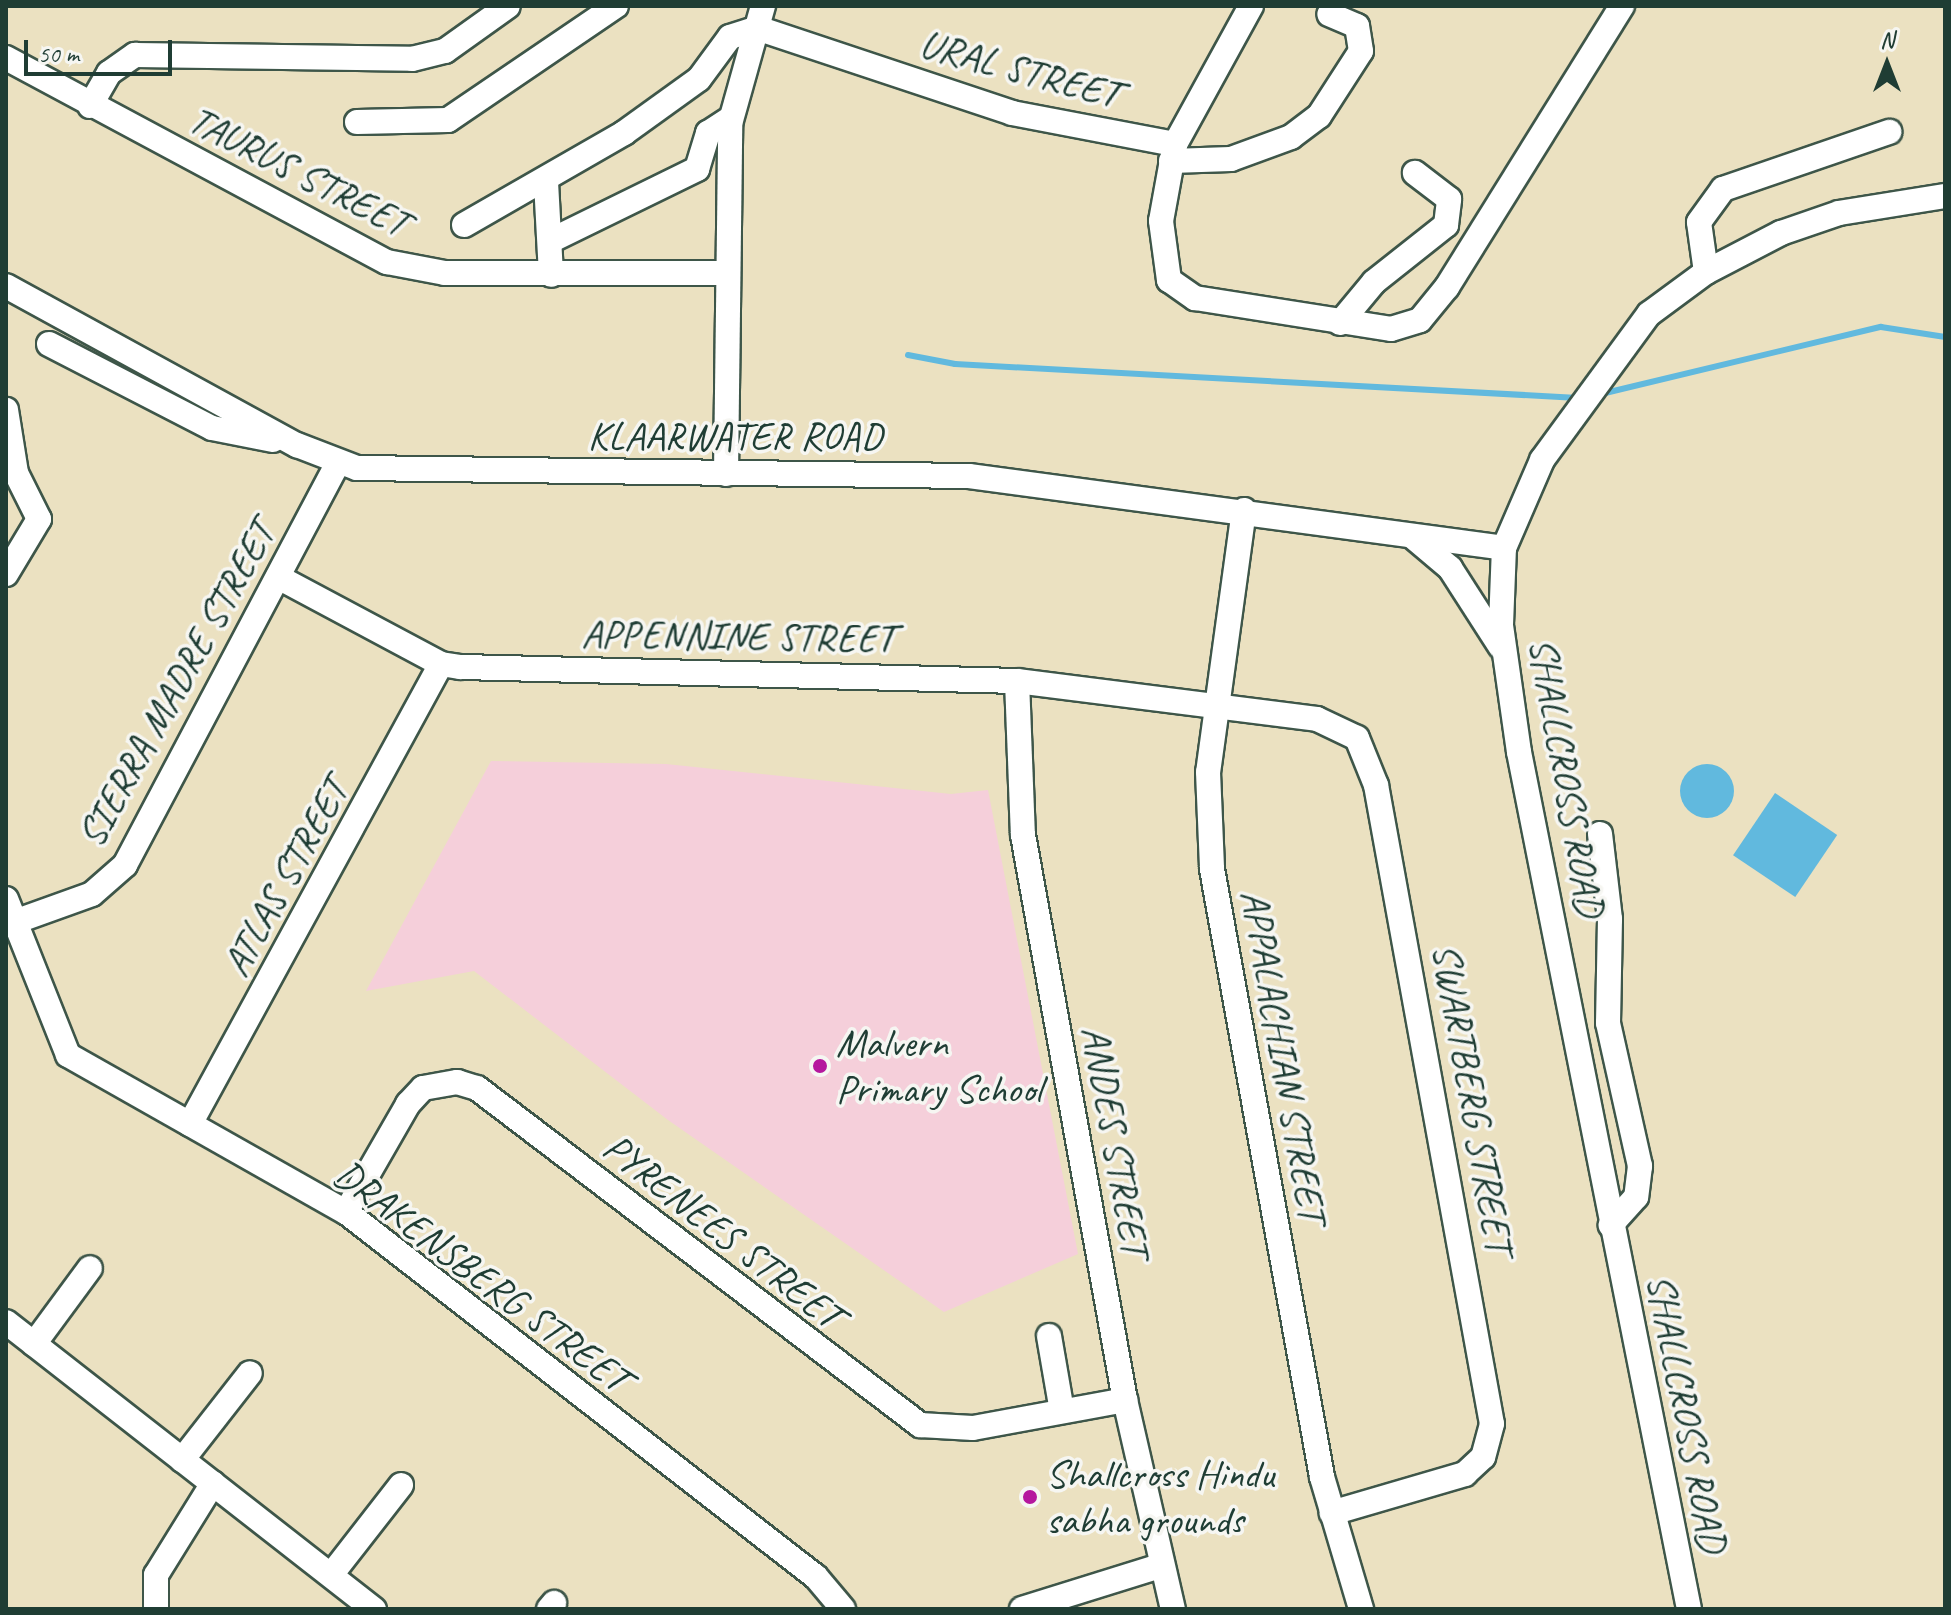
<!DOCTYPE html>
<html>
<head>
<meta charset="utf-8">
<style>
	body { margin:0 }
	#map { position:relative; width:1951px; height:1615px; overflow:hidden; background:#ebe1c1; font-family:Caveat,sans-serif }
	div>[style] { position:absolute }
	.built>* { inset:0; background:#f5cfda }
	.water>* { inset:0; background:#61b9de; transform-origin:0 0 }
	.round { border-radius:50% }
	.stream>* { height:6px; margin:-3px; padding:0 3px; transform-origin:3px; border-radius:3px; background:#61b9de }
	.roads { filter:drop-shadow(2px 0 #3e5649) drop-shadow(-2px 0 #3e5649) drop-shadow(0 2px #3e5649) drop-shadow(0 -2px #3e5649) }
	.minor>* { height:24px; margin:-12px; padding:0 12px; transform-origin:12px; border-radius:12px; background:#fff }
	.dots>* { width:22px; height:22px; translate:-50% -50%; box-sizing:border-box; border:4px solid #f6f6f2; border-radius:50% }
	span { translate:-50% -50%; white-space:nowrap; text-align:center; line-height:1.15; -webkit-text-stroke:7px #f6f6f2; paint-order:stroke }
	.street-label { font-size:40px; color:#1f3d34 }
	.poi-label { font-size:40px; color:#1f3d34 }
	.left { translate:0 -50%; text-align:left }
	.frame { position:absolute; inset:0; border:8px solid #1f3d34; pointer-events:none }
	.north { position:absolute; left:1847px; top:24px; width:80px; height:80px; -webkit-text-stroke:6px #f6f6f2; paint-order:stroke; rotate:0deg; font-size:22px; font-weight:700; line-height:32px; text-align:center; color:#1f3d34 }
	.north::after { content:''; display:block; margin:auto; width:28px; height:36px; background:#1f3d34; clip-path:polygon(50% 0,100% 100%,50% 72%,0 100%) }
	.scale { position:absolute; left:24px; top:40px; width:148px; height:36px; box-sizing:border-box; border:4px solid #1f3d34; border-top:0; padding-left:10px; font-size:24px; line-height:28px; white-space:nowrap; color:#1f3d34; -webkit-text-stroke:6px #f6f6f2; paint-order:stroke }
</style>
</head>
<body>
<div id="map">
	<div class="built">
		<div style="clip-path:polygon(491px 761px,666px 764px,951px 794px,988px 790px,1078px 1254px,944px 1312px,668px 1120px,474px 971px,366px 991px)"></div>
	</div>
	<div class="water">
		<div class="round" style="left:1680px;top:764px;width:54px;height:54px"></div>
		<div style="left:1775px;top:793px;width:75px;height:75px;rotate:34deg"></div>
	</div>
	<div class="stream">
		<div style="left:908px;top:355px;width:48px;rotate:10.8deg"></div>
		<div style="left:955px;top:364px;width:624px;rotate:3.12deg"></div>
		<div style="left:1601px;top:394px;width:288px;rotate:-13.5deg"></div>
		<div style="left:1881px;top:327px;width:65px;rotate:8.9deg"></div>
	</div>
	<div class="roads">
		<div class="minor">
			<div style="left:1251px;top:6px;width:158px;rotate:118.8deg"></div>
			<div style="left:1175px;top:144px;width:78px;rotate:100.3deg"></div>
			<div style="left:1161px;top:221px;width:60px;rotate:82.3deg"></div>
			<div style="left:1169px;top:280px;width:32px;rotate:35deg"></div>
			<div style="left:1195px;top:298px;width:198px;rotate:9deg"></div>
			<div style="left:1391px;top:329px;width:30px;rotate:-17deg"></div>
			<div style="left:1420px;top:320px;width:43px;rotate:-50.7deg"></div>
			<div style="left:1447px;top:287px;width:331px;rotate:-58.1deg"></div>
			<div style="left:6px;top:58px;width:432px;rotate:28.2deg"></div>
			<div style="left:387px;top:262px;width:59px;rotate:10.7deg"></div>
			<div style="left:445px;top:273px;width:279px"></div>
			<div style="left:90px;top:106px;width:38px;rotate:-60deg"></div>
			<div style="left:109px;top:73px;width:32px;rotate:-35deg"></div>
			<div style="left:135px;top:55px;width:277px;rotate:0.8deg"></div>
			<div style="left:412px;top:59px;width:34px;rotate:-14deg"></div>
			<div style="left:445px;top:51px;width:77px;rotate:-35.5deg"></div>
			<div style="left:357px;top:122px;width:91px;rotate:-1.3deg"></div>
			<div style="left:448px;top:120px;width:203px;rotate:-34.2deg"></div>
			<div style="left:1171px;top:161px;width:60px;rotate:-1.9deg"></div>
			<div style="left:1231px;top:159px;width:64px;rotate:-20.1deg"></div>
			<div style="left:1291px;top:137px;width:35px;rotate:-37deg"></div>
			<div style="left:1319px;top:116px;width:77px;rotate:-57.1deg"></div>
			<div style="left:1361px;top:51px;width:25px;rotate:-99deg"></div>
			<div style="left:1357px;top:26px;width:30px;rotate:-157deg"></div>
			<div style="left:546px;top:182px;width:93px;rotate:86.9deg"></div>
			<div style="left:464px;top:225px;width:185px;rotate:-29.9deg"></div>
			<div style="left:624px;top:133px;width:92px;rotate:-35.8deg"></div>
			<div style="left:699px;top:79px;width:52px;rotate:-53.6deg"></div>
			<div style="left:730px;top:37px;width:28px;rotate:-18deg"></div>
			<div style="left:757px;top:28px;width:269px;rotate:18.4deg"></div>
			<div style="left:1012px;top:113px;width:166px;rotate:10.8deg"></div>
			<div style="left:550px;top:241px;width:164px;rotate:-26.1deg"></div>
			<div style="left:697px;top:169px;width:38px;rotate:-73deg"></div>
			<div style="left:708px;top:133px;width:27px;rotate:-33deg"></div>
			<div style="left:1706px;top:272px;width:50px;rotate:-98deg"></div>
			<div style="left:1699px;top:222px;width:41px;rotate:-54deg"></div>
			<div style="left:1723px;top:189px;width:176px;rotate:-19deg"></div>
			<div style="left:6px;top:286px;width:332px;rotate:28.7deg"></div>
			<div style="left:297px;top:445px;width:64px;rotate:21deg"></div>
			<div style="left:357px;top:468px;width:612px;rotate:0.75deg"></div>
			<div style="left:969px;top:476px;width:540px;rotate:7.66deg"></div>
			<div style="left:1340px;top:323px;width:53px;rotate:-50.3deg"></div>
			<div style="left:1374px;top:282px;width:92px;rotate:-38.4deg"></div>
			<div style="left:1446px;top:225px;width:26px;rotate:-83deg"></div>
			<div style="left:1449px;top:199px;width:43px;rotate:-142.6deg"></div>
			<div style="left:49px;top:344px;width:183px;rotate:27.3deg"></div>
			<div style="left:212px;top:428px;width:62px;rotate:11.1deg"></div>
			<div style="left:726px;top:474px;width:350px;rotate:-89.3deg"></div>
			<div style="left:730px;top:124px;width:123px;rotate:-74.4deg"></div>
			<div style="left:1244px;top:510px;width:264px;rotate:97.8deg"></div>
			<div style="left:1208px;top:772px;width:97px;rotate:87.6deg"></div>
			<div style="left:1212px;top:869px;width:618px;rotate:79.74deg"></div>
			<div style="left:1322px;top:1477px;width:138px;rotate:73.5deg"></div>
			<div style="left:1412px;top:536px;width:50px;rotate:40.1deg"></div>
			<div style="left:1450px;top:568px;width:93px;rotate:57.3deg"></div>
			<div style="left:6px;top:574px;width:64px;rotate:-59deg"></div>
			<div style="left:39px;top:519px;width:51px;rotate:-116.6deg"></div>
			<div style="left:16px;top:473px;width:64px;rotate:-99deg"></div>
			<div style="left:278px;top:577px;width:185px;rotate:28.1deg"></div>
			<div style="left:441px;top:664px;width:20px;rotate:9deg"></div>
			<div style="left:461px;top:667px;width:556px;rotate:1.44deg"></div>
			<div style="left:1017px;top:681px;width:302px;rotate:7.2deg"></div>
			<div style="left:1317px;top:719px;width:44px;rotate:25.4deg"></div>
			<div style="left:1357px;top:738px;width:51px;rotate:68deg"></div>
			<div style="left:1376px;top:785px;width:649px;rotate:79.71deg"></div>
			<div style="left:1492px;top:1424px;width:34px;rotate:105deg"></div>
			<div style="left:1483px;top:1457px;width:25px;rotate:137deg"></div>
			<div style="left:1465px;top:1474px;width:139px;rotate:163.7deg"></div>
			<div style="left:1017px;top:681px;width:154px;rotate:87.8deg"></div>
			<div style="left:1023px;top:835px;width:574px;rotate:79.77deg"></div>
			<div style="left:1125px;top:1400px;width:214px;rotate:77.1deg"></div>
			<div style="left:1600px;top:834px;width:86px;rotate:83.3deg"></div>
			<div style="left:1610px;top:919px;width:104px;rotate:91.1deg"></div>
			<div style="left:1608px;top:1023px;width:147px;rotate:77.4deg"></div>
			<div style="left:1640px;top:1166px;width:31px;rotate:97deg"></div>
			<div style="left:1636px;top:1197px;width:38px;rotate:132deg"></div>
			<div style="left:6px;top:899px;width:168px;rotate:68.3deg"></div>
			<div style="left:68px;top:1055px;width:319px;rotate:29.5deg"></div>
			<div style="left:346px;top:1212px;width:595px;rotate:37.83deg"></div>
			<div style="left:816px;top:1577px;width:42px;rotate:49.8deg"></div>
			<div style="left:6px;top:925px;width:91px;rotate:-19.8deg"></div>
			<div style="left:92px;top:894px;width:44px;rotate:-41.3deg"></div>
			<div style="left:125px;top:865px;width:455px;rotate:-62.1deg"></div>
			<div style="left:190px;top:1124px;width:524px;rotate:-61.38deg"></div>
			<div style="left:346px;top:1212px;width:125px;rotate:-60.1deg"></div>
			<div style="left:408px;top:1104px;width:22px;rotate:-47deg"></div>
			<div style="left:423px;top:1088px;width:35px;rotate:-10deg"></div>
			<div style="left:457px;top:1082px;width:21px;rotate:17deg"></div>
			<div style="left:477px;top:1088px;width:557px;rotate:37.26deg"></div>
			<div style="left:920px;top:1425px;width:53px;rotate:3.2deg"></div>
			<div style="left:973px;top:1428px;width:155px;rotate:-10.4deg"></div>
			<div style="left:6px;top:1322px;width:467px;rotate:38deg"></div>
			<div style="left:1049px;top:1336px;width:76px;rotate:80.2deg"></div>
			<div style="left:34px;top:1344px;width:94px;rotate:-53.6deg"></div>
			<div style="left:182px;top:1460px;width:110px;rotate:-52deg"></div>
			<div style="left:331px;top:1575px;width:114px;rotate:-52.1deg"></div>
			<div style="left:156px;top:1609px;width:34px;rotate:-90deg"></div>
			<div style="left:156px;top:1575px;width:108px;rotate:-58.2deg"></div>
			<div style="left:549px;top:1609px;width:8px;rotate:-50deg"></div>
			<div style="left:1022px;top:1609px;width:145px;rotate:-17.3deg"></div>
			<div style="left:1689px;top:1609px;width:874px;rotate:-101.22deg"></div>
			<div style="left:1519px;top:752px;width:128px;rotate:-98.1deg"></div>
			<div style="left:1501px;top:625px;width:77px;rotate:-87.8deg"></div>
			<div style="left:1504px;top:548px;width:96px;rotate:-66.6deg"></div>
			<div style="left:1542px;top:460px;width:181px;rotate:-53.8deg"></div>
			<div style="left:1649px;top:314px;width:71px;rotate:-36.4deg"></div>
			<div style="left:1706px;top:272px;width:85px;rotate:-27.5deg"></div>
			<div style="left:1781px;top:233px;width:61px;rotate:-19deg"></div>
			<div style="left:1839px;top:213px;width:107px;rotate:-9.1deg"></div>
		</div>
	</div>
	<div class="dots">
		<div style="left:820px;top:1066px;background:#b5179e"></div>
		<div style="left:1030px;top:1497px;background:#b5179e"></div>
	</div>
	<div class="street-label">
		<span style="left:1020px;top:69px;rotate:15deg">URAL STREET</span>
		<span style="left:299px;top:171px;rotate:27deg">TAURUS STREET</span>
		<span style="left:735px;top:436px">KLAARWATER ROAD</span>
		<span style="left:738px;top:636px;rotate:1deg">APPENNINE STREET</span>
		<span style="left:176px;top:684px;rotate:-61deg">SIERRA MADRE STREET</span>
		<span style="left:1567px;top:777px;rotate:80deg">SHALLCROSS ROAD</span>
		<span style="left:285px;top:877px;rotate:-61deg">ATLAS STREET</span>
		<span style="left:1284px;top:1056px;rotate:80deg">APPALACHIAN STREET</span>
		<span style="left:1473px;top:1098px;rotate:80deg">SWARTBERG STREET</span>
		<span style="left:1116px;top:1141px;rotate:80deg">ANDES STREET</span>
		<span style="left:723px;top:1231px;rotate:38deg">PYRENEES STREET</span>
		<span style="left:482px;top:1276px;rotate:37deg">DRAKENSBERG STREET</span>
		<span style="left:1687px;top:1413px;rotate:79deg">SHALLCROSS ROAD</span>
	</div>
	<div class="poi-label">
		<span class="left" style="left:836px;top:1066px">Malvern<br>Primary School</span>
		<span class="left" style="left:1046px;top:1497px">Shallcross Hindu<br>sabha grounds</span>
	</div>
	<div class="frame"></div>
	<div class="north">N</div>
	<div class="scale">50 m</div>
</div>
</body>
</html>
